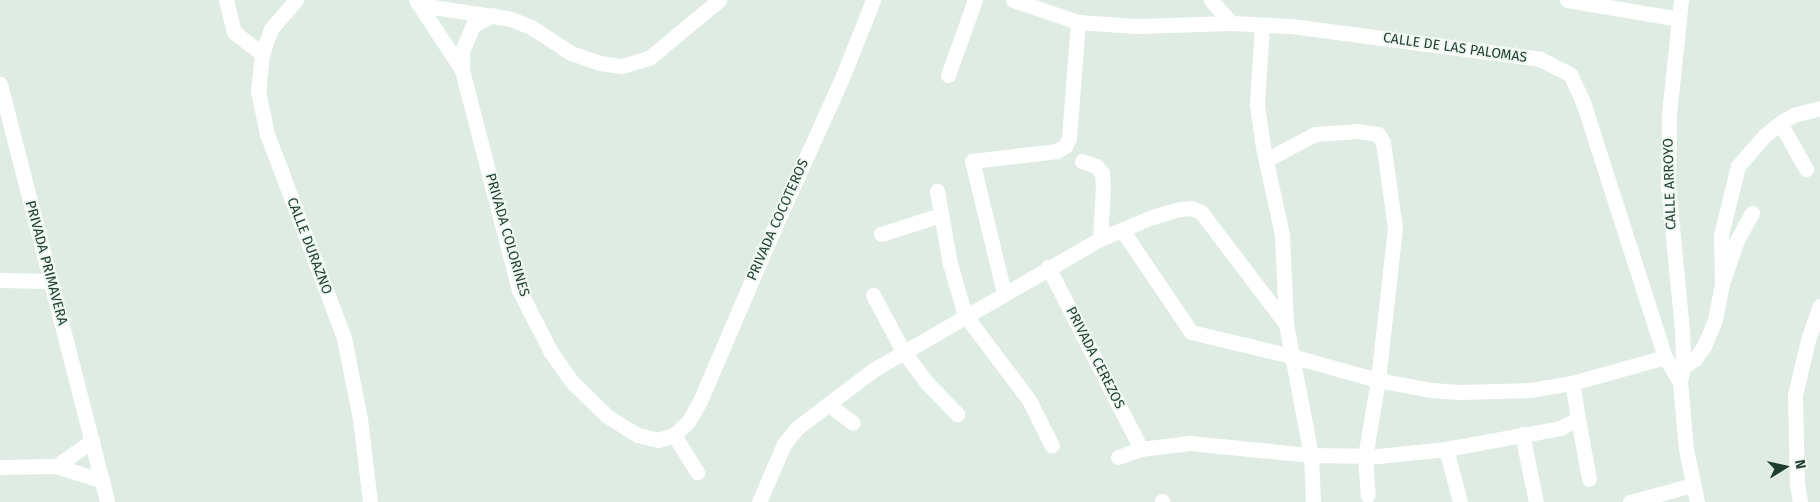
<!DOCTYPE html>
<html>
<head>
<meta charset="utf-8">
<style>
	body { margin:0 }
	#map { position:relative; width:1820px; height:502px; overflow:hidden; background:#deece4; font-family:"Fira Sans",sans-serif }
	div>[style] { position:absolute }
	.minor>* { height:15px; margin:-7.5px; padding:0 7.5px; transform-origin:7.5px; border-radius:7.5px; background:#fff }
	.tertiary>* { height:15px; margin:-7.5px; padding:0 7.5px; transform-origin:7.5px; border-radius:7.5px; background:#fff }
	span { translate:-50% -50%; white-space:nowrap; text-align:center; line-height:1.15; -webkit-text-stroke:4px #eff8f2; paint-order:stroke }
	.street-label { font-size:14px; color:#1e3d30 }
	.north { position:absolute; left:1760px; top:442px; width:50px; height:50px; -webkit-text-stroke:4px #eff8f2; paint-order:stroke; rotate:80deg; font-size:14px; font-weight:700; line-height:20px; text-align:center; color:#1e3d30 }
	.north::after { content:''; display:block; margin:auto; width:18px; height:22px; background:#1e3d30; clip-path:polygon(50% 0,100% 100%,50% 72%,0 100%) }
</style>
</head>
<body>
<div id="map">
	<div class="minor">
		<div style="left:226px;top:0;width:33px;rotate:76deg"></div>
		<div style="left:234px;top:32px;width:36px;rotate:38deg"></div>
		<div style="left:296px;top:0;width:38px;rotate:131deg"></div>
		<div style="left:271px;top:29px;width:27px;rotate:110deg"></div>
		<div style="left:262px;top:54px;width:37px;rotate:96deg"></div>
		<div style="left:258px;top:91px;width:44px;rotate:78.2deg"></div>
		<div style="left:267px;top:134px;width:218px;rotate:69.3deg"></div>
		<div style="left:344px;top:338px;width:83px;rotate:78.8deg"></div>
		<div style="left:360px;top:419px;width:84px;rotate:83.1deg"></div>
		<div style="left:416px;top:0;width:84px;rotate:56.7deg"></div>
		<div style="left:462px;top:70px;width:227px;rotate:75.5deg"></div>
		<div style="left:519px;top:290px;width:70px;rotate:62.7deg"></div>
		<div style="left:551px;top:352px;width:38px;rotate:55deg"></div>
		<div style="left:573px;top:383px;width:47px;rotate:44.1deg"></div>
		<div style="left:607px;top:416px;width:36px;rotate:32deg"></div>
		<div style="left:638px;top:435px;width:21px;rotate:14deg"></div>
		<div style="left:658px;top:440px;width:17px;rotate:-17deg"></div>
		<div style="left:674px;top:435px;width:19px;rotate:-43deg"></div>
		<div style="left:688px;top:422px;width:24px;rotate:-60deg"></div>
		<div style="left:700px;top:401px;width:183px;rotate:-66.8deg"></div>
		<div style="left:772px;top:233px;width:170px;rotate:-65.7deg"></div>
		<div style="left:842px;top:78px;width:84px;rotate:-68.3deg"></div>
		<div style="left:1013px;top:0;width:69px;rotate:18.7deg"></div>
		<div style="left:1078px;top:22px;width:58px;rotate:3.9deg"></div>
		<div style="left:1136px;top:26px;width:95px;rotate:-1.8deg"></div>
		<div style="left:1231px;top:23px;width:60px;rotate:2.9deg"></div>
		<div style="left:1291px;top:26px;width:251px;rotate:7.5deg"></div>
		<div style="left:1540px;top:59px;width:34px;rotate:27deg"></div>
		<div style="left:1570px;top:74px;width:31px;rotate:65deg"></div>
		<div style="left:1583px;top:102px;width:268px;rotate:72.2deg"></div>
		<div style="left:1665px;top:357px;width:29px;rotate:59deg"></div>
		<div style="left:1211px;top:0;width:30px;rotate:49deg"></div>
		<div style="left:1567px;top:0;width:114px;rotate:9.6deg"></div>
		<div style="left:420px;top:5px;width:92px;rotate:8.7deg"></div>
		<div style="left:511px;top:19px;width:22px;rotate:22deg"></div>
		<div style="left:531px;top:27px;width:48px;rotate:33deg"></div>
		<div style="left:571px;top:53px;width:31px;rotate:19deg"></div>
		<div style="left:600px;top:63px;width:22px;rotate:8deg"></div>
		<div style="left:622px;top:66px;width:28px;rotate:-17deg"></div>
		<div style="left:649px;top:58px;width:91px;rotate:-39.6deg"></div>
		<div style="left:1262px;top:26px;width:78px;rotate:93.7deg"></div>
		<div style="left:1257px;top:104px;width:43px;rotate:82.1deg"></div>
		<div style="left:1263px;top:147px;width:90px;rotate:77.8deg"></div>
		<div style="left:1282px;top:235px;width:89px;rotate:87.4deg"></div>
		<div style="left:1286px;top:324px;width:133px;rotate:79.2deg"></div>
		<div style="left:1311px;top:455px;width:47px;rotate:87.6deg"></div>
		<div style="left:462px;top:70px;width:19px;rotate:-90deg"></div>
		<div style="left:462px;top:51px;width:28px;rotate:-67deg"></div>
		<div style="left:473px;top:25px;width:22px;rotate:-27deg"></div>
		<div style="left:948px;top:75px;width:80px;rotate:-70.2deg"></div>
		<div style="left:0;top:84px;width:431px;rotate:75.6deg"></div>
		<div style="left:1780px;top:123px;width:53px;rotate:60.5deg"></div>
		<div style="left:1266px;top:160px;width:55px;rotate:-28deg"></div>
		<div style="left:1315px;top:134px;width:43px;rotate:-4deg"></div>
		<div style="left:1358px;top:131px;width:20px;rotate:9deg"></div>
		<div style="left:1378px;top:134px;width:9px;rotate:58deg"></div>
		<div style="left:1383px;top:142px;width:87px;rotate:82.1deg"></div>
		<div style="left:1395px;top:228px;width:153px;rotate:96.4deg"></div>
		<div style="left:1378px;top:380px;width:77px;rotate:99.7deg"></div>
		<div style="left:1365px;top:456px;width:39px;rotate:86deg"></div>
		<div style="left:1082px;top:161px;width:15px;rotate:20deg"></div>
		<div style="left:1096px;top:166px;width:9px;rotate:49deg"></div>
		<div style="left:1102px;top:173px;width:13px;rotate:86deg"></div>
		<div style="left:1103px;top:186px;width:53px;rotate:93.2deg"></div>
		<div style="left:937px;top:191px;width:74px;rotate:79.9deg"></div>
		<div style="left:950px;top:264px;width:53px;rotate:73.6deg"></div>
		<div style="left:965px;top:315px;width:106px;rotate:53deg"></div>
		<div style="left:1029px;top:400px;width:51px;rotate:63.4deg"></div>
		<div style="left:1122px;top:230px;width:123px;rotate:55.9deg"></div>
		<div style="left:1191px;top:332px;width:103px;rotate:13.5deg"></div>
		<div style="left:1291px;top:356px;width:90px;rotate:15.4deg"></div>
		<div style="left:1378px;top:380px;width:54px;rotate:10.7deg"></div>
		<div style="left:1431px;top:390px;width:29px;rotate:4deg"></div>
		<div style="left:1460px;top:392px;width:70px;rotate:-1.6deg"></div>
		<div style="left:1530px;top:390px;width:43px;rotate:-9.5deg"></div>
		<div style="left:1572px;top:383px;width:97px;rotate:-15.6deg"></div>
		<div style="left:881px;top:234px;width:63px;rotate:-17.6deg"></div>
		<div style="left:1048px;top:267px;width:204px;rotate:62.9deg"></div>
		<div style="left:1724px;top:278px;width:40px;rotate:-71.1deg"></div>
		<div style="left:1737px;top:240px;width:31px;rotate:-61deg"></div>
		<div style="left:0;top:280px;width:51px;rotate:1.1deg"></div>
		<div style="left:1004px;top:293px;width:136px;rotate:-103.6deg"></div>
		<div style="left:972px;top:161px;width:86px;rotate:-6.7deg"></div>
		<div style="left:1057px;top:151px;width:9px;rotate:-32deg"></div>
		<div style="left:1065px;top:146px;width:9px;rotate:-63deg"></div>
		<div style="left:1069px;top:138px;width:116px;rotate:-85.6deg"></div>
		<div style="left:873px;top:295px;width:64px;rotate:61.8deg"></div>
		<div style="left:903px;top:351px;width:39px;rotate:53deg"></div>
		<div style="left:926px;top:382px;width:45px;rotate:45.9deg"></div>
		<div style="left:1683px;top:367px;width:14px;rotate:-34deg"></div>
		<div style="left:1695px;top:359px;width:16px;rotate:-55deg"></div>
		<div style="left:1704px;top:346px;width:28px;rotate:-67deg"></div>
		<div style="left:1715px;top:320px;width:37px;rotate:-79deg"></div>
		<div style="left:1722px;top:284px;width:49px;rotate:-91.2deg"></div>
		<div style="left:1721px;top:235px;width:71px;rotate:-76.2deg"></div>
		<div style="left:1738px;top:166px;width:40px;rotate:-49deg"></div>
		<div style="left:1764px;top:136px;width:21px;rotate:-39deg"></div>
		<div style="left:1780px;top:123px;width:16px;rotate:-30deg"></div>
		<div style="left:1794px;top:115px;width:27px;rotate:-15deg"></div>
		<div style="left:828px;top:404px;width:31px;rotate:37deg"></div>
		<div style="left:1578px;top:419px;width:61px;rotate:79.6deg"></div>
		<div style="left:1522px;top:434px;width:69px;rotate:78.4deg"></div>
		<div style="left:674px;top:435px;width:44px;rotate:58.1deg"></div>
		<div style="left:1446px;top:449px;width:55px;rotate:75.2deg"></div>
		<div style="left:1118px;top:457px;width:24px;rotate:-19deg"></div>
		<div style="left:1141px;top:449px;width:49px;rotate:-7deg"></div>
		<div style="left:1190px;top:443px;width:122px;rotate:5.7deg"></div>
		<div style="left:1311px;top:455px;width:67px;rotate:0.9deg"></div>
		<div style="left:1378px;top:456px;width:68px;rotate:-5.9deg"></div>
		<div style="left:1446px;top:449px;width:116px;rotate:-10.4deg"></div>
		<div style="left:1560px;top:428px;width:20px;rotate:-27deg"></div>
		<div style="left:1578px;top:419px;width:36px;rotate:-99deg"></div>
		<div style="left:56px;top:466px;width:44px;rotate:-34.8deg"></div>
		<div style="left:0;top:467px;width:56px;rotate:-1deg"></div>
		<div style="left:56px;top:466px;width:49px;rotate:17.7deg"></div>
		<div style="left:1162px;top:501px;width:1px;rotate:90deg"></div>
		<div style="left:759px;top:502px;width:63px;rotate:-66.7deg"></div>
		<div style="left:784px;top:444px;width:21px;rotate:-51deg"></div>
		<div style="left:797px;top:428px;width:96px;rotate:-37.3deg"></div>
		<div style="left:873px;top:370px;width:262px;rotate:-30deg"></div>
		<div style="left:1100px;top:239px;width:56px;rotate:-22.9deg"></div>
		<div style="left:1152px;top:217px;width:29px;rotate:-16deg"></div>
		<div style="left:1180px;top:209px;width:11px;rotate:-5deg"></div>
		<div style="left:1191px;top:208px;width:11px;rotate:22deg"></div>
		<div style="left:1201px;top:212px;width:141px;rotate:52.8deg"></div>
		<div style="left:1630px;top:502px;width:64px;rotate:-15.3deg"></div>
		<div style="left:1800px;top:502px;width:18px;rotate:-99deg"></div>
		<div style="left:1797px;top:484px;width:89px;rotate:-91.3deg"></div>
		<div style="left:1795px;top:395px;width:57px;rotate:-76.7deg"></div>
		<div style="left:1808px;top:340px;width:36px;rotate:-71deg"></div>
	</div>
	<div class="tertiary">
		<div style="left:1681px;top:0;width:115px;rotate:96deg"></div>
		<div style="left:1669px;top:114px;width:71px;rotate:90.8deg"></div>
		<div style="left:1668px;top:185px;width:146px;rotate:84.5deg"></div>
		<div style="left:1682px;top:330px;width:37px;rotate:88deg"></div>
		<div style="left:1683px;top:367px;width:15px;rotate:101deg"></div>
		<div style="left:1680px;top:382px;width:67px;rotate:84.9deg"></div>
		<div style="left:1686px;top:449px;width:54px;rotate:78.3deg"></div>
	</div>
	<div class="street-label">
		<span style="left:1455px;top:48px;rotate:8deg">CALLE DE LAS PALOMAS</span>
		<span style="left:1670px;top:184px;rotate:-92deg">CALLE ARROYO</span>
		<span style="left:778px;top:220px;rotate:-66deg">PRIVADA COCOTEROS</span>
		<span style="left:507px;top:235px;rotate:74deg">PRIVADA COLORINES</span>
		<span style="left:309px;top:246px;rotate:69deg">CALLE DURAZNO</span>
		<span style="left:46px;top:263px;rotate:75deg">PRIVADA PRIMAVERA</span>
		<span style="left:1095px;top:358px;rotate:63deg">PRIVADA CEREZOS</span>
	</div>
	<div class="north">N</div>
</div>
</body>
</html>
